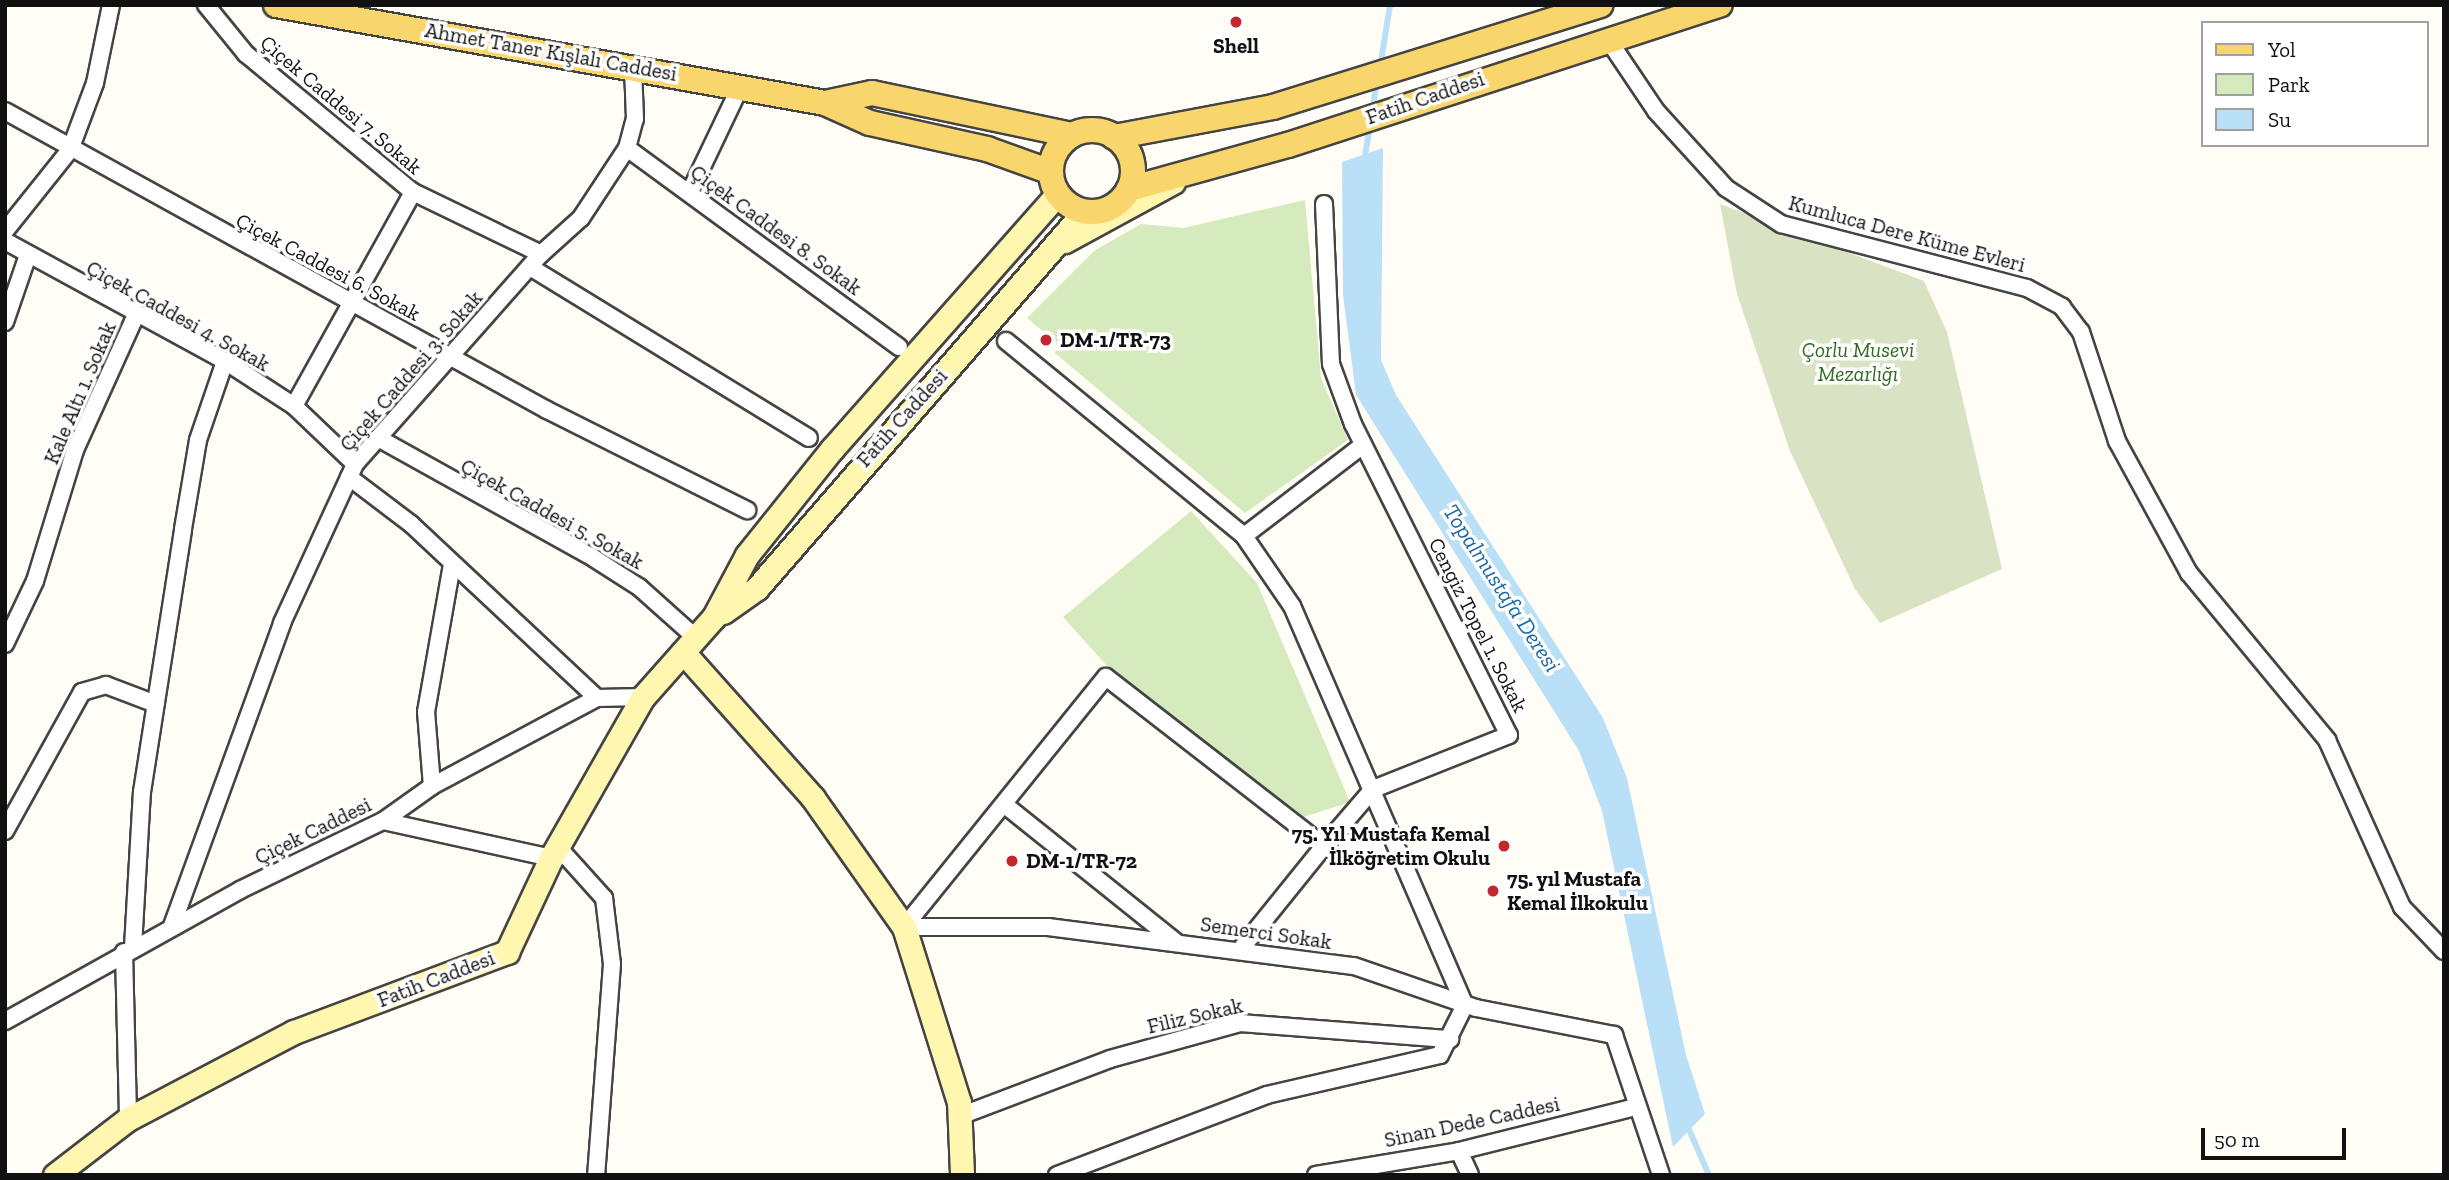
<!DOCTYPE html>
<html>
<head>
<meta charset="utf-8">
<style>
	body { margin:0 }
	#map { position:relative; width:2449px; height:1180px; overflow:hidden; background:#fffdf5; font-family:"Zilla Slab",serif }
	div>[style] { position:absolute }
	.green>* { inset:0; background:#d5ebbd }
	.cemetery>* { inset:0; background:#d9e3c4 }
	.water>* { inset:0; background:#b9e0f7 }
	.stream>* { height:6px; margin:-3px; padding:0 3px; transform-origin:3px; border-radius:3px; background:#b9e0f7 }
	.roads { filter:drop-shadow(2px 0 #444) drop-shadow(-2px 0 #444) drop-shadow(0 2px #444) drop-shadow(0 -2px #444) }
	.minor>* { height:16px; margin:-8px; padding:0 8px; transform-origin:8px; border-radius:8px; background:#fff }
	.secondary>* { height:23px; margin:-11.5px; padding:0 11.5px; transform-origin:11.5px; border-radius:11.5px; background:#fff6b0 }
	.primary>* { height:24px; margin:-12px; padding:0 12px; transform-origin:12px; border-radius:12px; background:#f9d66b }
	.primary>.ring { margin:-12px; padding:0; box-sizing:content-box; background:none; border:24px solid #f9d66b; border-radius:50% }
	.dots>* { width:19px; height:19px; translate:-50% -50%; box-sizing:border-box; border:4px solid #fff; border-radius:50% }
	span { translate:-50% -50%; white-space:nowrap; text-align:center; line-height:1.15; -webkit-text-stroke:7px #fff; paint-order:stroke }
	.poi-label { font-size:21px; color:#111; font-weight:700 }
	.left { translate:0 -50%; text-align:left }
	.right { translate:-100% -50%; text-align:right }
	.street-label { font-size:21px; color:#111 }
	.park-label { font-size:21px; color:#2f6b1f; font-style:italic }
	.water-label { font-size:23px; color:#1768a6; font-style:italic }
	.frame { position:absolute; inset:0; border:7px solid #111; pointer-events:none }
	.legend { position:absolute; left:2201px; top:21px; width:228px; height:126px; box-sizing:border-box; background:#fff; border:2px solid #a0a0a0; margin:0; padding:9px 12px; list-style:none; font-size:21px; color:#111 }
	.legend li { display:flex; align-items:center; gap:14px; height:35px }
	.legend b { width:35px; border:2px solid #a0a0a0 }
	.scale { position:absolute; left:2201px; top:1128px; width:145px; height:32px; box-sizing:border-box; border:4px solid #111; border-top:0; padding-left:9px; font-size:21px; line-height:24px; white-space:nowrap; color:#111; -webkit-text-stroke:5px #fff; paint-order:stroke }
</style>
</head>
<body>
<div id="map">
	<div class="green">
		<div style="clip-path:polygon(1305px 200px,1321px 378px,1348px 440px,1245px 513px,1055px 353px,1059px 345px,1027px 318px,1094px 251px,1141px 224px,1183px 228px)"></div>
		<div style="clip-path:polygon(1191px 511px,1257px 583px,1350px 802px,1304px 817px,1107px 666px,1063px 617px)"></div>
	</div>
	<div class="cemetery">
		<div style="clip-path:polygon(1720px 204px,1924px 281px,1947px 332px,2002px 569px,1880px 623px,1855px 589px,1790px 451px,1737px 294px)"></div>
	</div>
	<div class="water">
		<div style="clip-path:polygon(1383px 148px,1381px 360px,1396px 395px,1603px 718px,1627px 778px,1686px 1055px,1705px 1114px,1673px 1147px,1602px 811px,1579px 751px,1356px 395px,1343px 295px,1342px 162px)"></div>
	</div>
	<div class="stream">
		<div style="left:1380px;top:68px;width:64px;rotate:-81deg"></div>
		<div style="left:1372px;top:112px;width:30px;rotate:-81deg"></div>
		<div style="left:1364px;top:161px;width:35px;rotate:-80deg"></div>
		<div style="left:1687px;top:1125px;width:55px;rotate:66.3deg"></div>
	</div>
	<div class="roads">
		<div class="minor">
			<div style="left:206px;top:5px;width:63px;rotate:50.8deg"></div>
			<div style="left:246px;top:54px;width:217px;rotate:39.6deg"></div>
			<div style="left:413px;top:192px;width:142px;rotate:25.8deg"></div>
			<div style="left:1607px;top:38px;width:88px;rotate:56.1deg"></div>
			<div style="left:1656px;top:111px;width:104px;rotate:47.7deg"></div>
			<div style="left:1726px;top:188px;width:66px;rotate:33.2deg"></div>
			<div style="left:1781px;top:224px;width:254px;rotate:14.6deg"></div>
			<div style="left:2027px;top:288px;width:40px;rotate:28deg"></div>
			<div style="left:2062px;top:307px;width:31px;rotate:53deg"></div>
			<div style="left:2081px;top:332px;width:115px;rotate:71.7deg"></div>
			<div style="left:2117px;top:441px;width:150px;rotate:61.4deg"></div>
			<div style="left:2189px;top:573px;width:217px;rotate:50.4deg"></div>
			<div style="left:2327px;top:740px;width:183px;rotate:65.8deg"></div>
			<div style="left:2402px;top:907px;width:61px;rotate:46.3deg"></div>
			<div style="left:5px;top:111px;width:619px;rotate:28.88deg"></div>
			<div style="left:547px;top:410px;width:224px;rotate:26.6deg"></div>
			<div style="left:627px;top:148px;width:337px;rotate:36.2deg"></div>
			<div style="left:690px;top:192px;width:119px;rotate:-64.5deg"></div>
			<div style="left:1324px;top:204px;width:160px;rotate:87.5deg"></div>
			<div style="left:1331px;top:364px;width:64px;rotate:69.9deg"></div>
			<div style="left:1353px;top:424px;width:348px;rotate:63.4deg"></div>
			<div style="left:1509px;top:735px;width:146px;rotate:158.3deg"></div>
			<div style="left:1373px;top:789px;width:75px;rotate:130.7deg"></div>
			<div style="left:5px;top:231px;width:104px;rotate:-51.3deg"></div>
			<div style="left:70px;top:150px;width:72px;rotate:-69.5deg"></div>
			<div style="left:95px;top:83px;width:80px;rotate:-78.4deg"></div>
			<div style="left:5px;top:241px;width:251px;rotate:28.6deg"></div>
			<div style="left:225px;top:361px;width:82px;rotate:33.1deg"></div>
			<div style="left:294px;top:406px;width:84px;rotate:43.6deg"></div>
			<div style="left:530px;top:267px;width:327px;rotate:31.5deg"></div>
			<div style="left:5px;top:322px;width:71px;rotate:-71.1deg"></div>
			<div style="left:1006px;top:341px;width:308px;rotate:39.3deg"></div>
			<div style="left:1244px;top:536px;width:85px;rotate:55.6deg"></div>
			<div style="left:1292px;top:606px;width:435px;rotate:66.6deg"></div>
			<div style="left:1465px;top:1005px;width:56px;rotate:116.6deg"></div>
			<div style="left:1440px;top:1055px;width:178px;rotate:167deg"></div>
			<div style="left:1267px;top:1095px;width:225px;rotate:159.1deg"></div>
			<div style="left:294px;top:406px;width:245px;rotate:-60.9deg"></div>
			<div style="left:378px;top:438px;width:248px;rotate:29.1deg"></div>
			<div style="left:595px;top:559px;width:52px;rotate:32.5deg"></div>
			<div style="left:639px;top:587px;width:76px;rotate:41.8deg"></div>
			<div style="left:349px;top:477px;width:78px;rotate:37.2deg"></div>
			<div style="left:411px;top:524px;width:255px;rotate:43.1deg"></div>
			<div style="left:1244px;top:536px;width:150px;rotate:-37.4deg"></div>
			<div style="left:5px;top:644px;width:70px;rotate:-64.5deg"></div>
			<div style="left:35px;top:581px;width:137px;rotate:-73deg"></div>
			<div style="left:75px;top:450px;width:146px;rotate:-65.7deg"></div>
			<div style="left:432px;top:786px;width:74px;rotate:-94.6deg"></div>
			<div style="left:426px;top:712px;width:149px;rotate:-80deg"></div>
			<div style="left:1005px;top:805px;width:219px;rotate:38.7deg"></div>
			<div style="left:383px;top:821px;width:172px;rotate:12.4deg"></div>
			<div style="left:5px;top:831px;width:159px;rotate:-61deg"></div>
			<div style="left:82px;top:692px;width:25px;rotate:-16deg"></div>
			<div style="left:106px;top:685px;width:53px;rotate:20.8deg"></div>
			<div style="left:558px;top:847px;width:69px;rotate:48deg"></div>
			<div style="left:604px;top:898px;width:66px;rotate:83.1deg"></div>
			<div style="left:612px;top:964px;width:212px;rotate:94.3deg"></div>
			<div style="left:172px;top:926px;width:322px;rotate:-70deg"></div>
			<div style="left:282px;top:623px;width:175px;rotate:-65.3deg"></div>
			<div style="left:355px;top:464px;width:281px;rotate:-48.5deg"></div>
			<div style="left:541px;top:254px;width:54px;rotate:-42deg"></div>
			<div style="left:581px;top:218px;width:84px;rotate:-56.7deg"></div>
			<div style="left:627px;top:148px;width:30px;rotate:-75deg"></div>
			<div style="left:635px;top:119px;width:53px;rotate:-92.2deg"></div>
			<div style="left:904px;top:927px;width:144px"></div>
			<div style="left:1048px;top:927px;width:308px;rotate:7.3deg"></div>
			<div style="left:1354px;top:966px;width:129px;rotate:19deg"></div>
			<div style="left:1476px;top:1008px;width:141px;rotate:11.1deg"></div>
			<div style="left:1614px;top:1035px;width:148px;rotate:71.4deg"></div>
			<div style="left:904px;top:927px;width:321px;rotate:-51.1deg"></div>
			<div style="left:1106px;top:677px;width:276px;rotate:37.8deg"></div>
			<div style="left:1324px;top:846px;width:134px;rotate:128.9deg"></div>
			<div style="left:133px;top:947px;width:155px;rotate:-86.7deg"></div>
			<div style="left:142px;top:792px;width:266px;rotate:-81.1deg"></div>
			<div style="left:183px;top:529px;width:90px;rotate:-80.4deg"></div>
			<div style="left:198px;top:440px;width:83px;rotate:-71.1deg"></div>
			<div style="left:124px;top:952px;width:167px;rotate:88.6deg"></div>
			<div style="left:5px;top:1021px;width:269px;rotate:-29.1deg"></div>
			<div style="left:240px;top:890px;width:159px;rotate:-25.8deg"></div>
			<div style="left:383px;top:821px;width:60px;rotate:-35.5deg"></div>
			<div style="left:432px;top:786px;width:187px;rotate:-28.1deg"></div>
			<div style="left:597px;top:698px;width:46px;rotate:-1.2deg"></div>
			<div style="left:960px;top:1116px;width:160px;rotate:-20.8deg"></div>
			<div style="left:1110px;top:1059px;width:135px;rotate:-15.5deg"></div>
			<div style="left:1240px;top:1023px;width:211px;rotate:4.4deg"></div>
			<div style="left:1459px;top:1151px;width:26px;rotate:65deg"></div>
			<div style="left:1316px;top:1175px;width:145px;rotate:-9.5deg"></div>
			<div style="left:1459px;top:1151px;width:182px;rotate:-14deg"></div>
		</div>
		<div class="secondary">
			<div style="left:1065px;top:241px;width:123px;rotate:-28.6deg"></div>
			<div style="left:723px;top:612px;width:42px;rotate:-35.2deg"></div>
			<div style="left:757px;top:588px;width:498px;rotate:-49deg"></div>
			<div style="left:683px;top:652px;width:195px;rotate:48.3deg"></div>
			<div style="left:813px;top:798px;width:158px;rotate:54.8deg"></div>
			<div style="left:904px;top:927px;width:183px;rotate:72.6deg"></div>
			<div style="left:959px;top:1102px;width:73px;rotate:87.6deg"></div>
			<div style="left:55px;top:1175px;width:92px;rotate:-37.5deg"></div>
			<div style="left:128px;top:1119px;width:187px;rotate:-27.7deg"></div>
			<div style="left:294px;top:1032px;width:228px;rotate:-20.6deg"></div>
			<div style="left:507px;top:952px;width:104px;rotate:-64.9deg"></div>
			<div style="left:551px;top:858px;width:185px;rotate:-60.3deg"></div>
			<div style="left:643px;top:697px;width:107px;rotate:-48.4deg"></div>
			<div style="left:714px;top:617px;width:70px;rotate:-62deg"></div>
			<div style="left:747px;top:555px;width:136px;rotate:-51.3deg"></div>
			<div style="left:832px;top:449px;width:339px;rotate:-48.5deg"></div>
		</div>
		<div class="primary">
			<div style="left:276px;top:5px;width:558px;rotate:10.12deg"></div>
			<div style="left:825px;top:103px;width:49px;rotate:24deg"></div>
			<div style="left:870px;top:123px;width:120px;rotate:12.5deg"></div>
			<div style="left:987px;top:149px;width:68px;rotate:19.8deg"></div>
			<div style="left:825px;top:103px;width:48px;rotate:-12deg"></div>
			<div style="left:872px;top:93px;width:203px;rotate:11.9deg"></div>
			<div class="ring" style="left:1051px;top:130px;width:58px;height:58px"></div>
			<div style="left:1114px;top:137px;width:162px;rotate:-10.7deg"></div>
			<div style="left:1273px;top:107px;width:343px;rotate:-17.3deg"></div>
			<div style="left:1129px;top:189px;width:165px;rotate:-15.5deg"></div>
			<div style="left:1288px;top:145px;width:454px;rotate:-18deg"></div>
		</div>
	</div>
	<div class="dots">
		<div style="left:1236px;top:22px;background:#c4262e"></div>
		<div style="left:1046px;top:340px;background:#c4262e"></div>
		<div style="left:1504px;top:846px;background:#c4262e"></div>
		<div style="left:1012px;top:861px;background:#c4262e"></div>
		<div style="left:1493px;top:891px;background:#c4262e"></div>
	</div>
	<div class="poi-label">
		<span style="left:1236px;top:46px">Shell</span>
		<span class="left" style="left:1060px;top:340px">DM-1/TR-73</span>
		<span class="right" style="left:1490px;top:846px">75. Yıl Mustafa Kemal<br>İlköğretim Okulu</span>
		<span class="left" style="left:1026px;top:861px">DM-1/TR-72</span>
		<span class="left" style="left:1507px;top:891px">75. yıl Mustafa<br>Kemal İlkokulu</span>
	</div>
	<div class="street-label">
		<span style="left:551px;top:52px;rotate:10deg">Ahmet Taner Kışlalı Caddesi</span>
		<span style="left:1425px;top:98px;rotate:-19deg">Fatih Caddesi</span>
		<span style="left:341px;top:105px;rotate:40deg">Çiçek Caddesi 7. Sokak</span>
		<span style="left:776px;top:230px;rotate:36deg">Çiçek Caddesi 8. Sokak</span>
		<span style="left:1907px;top:234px;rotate:15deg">Kumluca Dere Küme Evleri</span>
		<span style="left:328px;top:267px;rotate:28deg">Çiçek Caddesi 6. Sokak</span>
		<span style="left:178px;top:316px;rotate:29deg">Çiçek Caddesi 4. Sokak</span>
		<span style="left:411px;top:371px;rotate:-49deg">Çiçek Caddesi 3. Sokak</span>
		<span style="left:80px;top:393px;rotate:-67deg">Kale Altı 1. Sokak</span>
		<span style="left:902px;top:418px;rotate:-48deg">Fatih Caddesi</span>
		<span style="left:552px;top:514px;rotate:29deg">Çiçek Caddesi 5. Sokak</span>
		<span style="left:1478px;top:625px;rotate:63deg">Cengiz Topel 1. Sokak</span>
		<span style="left:313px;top:831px;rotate:-26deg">Çiçek Caddesi</span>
		<span style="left:1266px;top:933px;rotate:8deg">Semerci Sokak</span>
		<span style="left:436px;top:979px;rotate:-21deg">Fatih Caddesi</span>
		<span style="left:1195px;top:1016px;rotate:-13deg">Filiz Sokak</span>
		<span style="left:1472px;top:1122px;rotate:-12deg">Sinan Dede Caddesi</span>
	</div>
	<div class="park-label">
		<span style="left:1858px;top:362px">Çorlu Musevi<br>Mezarlığı</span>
	</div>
	<div class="water-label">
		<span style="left:1502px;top:588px;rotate:57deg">Topalmustafa Deresi</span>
	</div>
	<div class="frame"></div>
	<ul class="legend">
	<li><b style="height:9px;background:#f9d66b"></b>Yol</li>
	<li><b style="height:19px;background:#d5ebbd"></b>Park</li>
	<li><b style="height:19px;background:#b9e0f7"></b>Su</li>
	</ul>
	<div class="scale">50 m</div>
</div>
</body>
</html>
